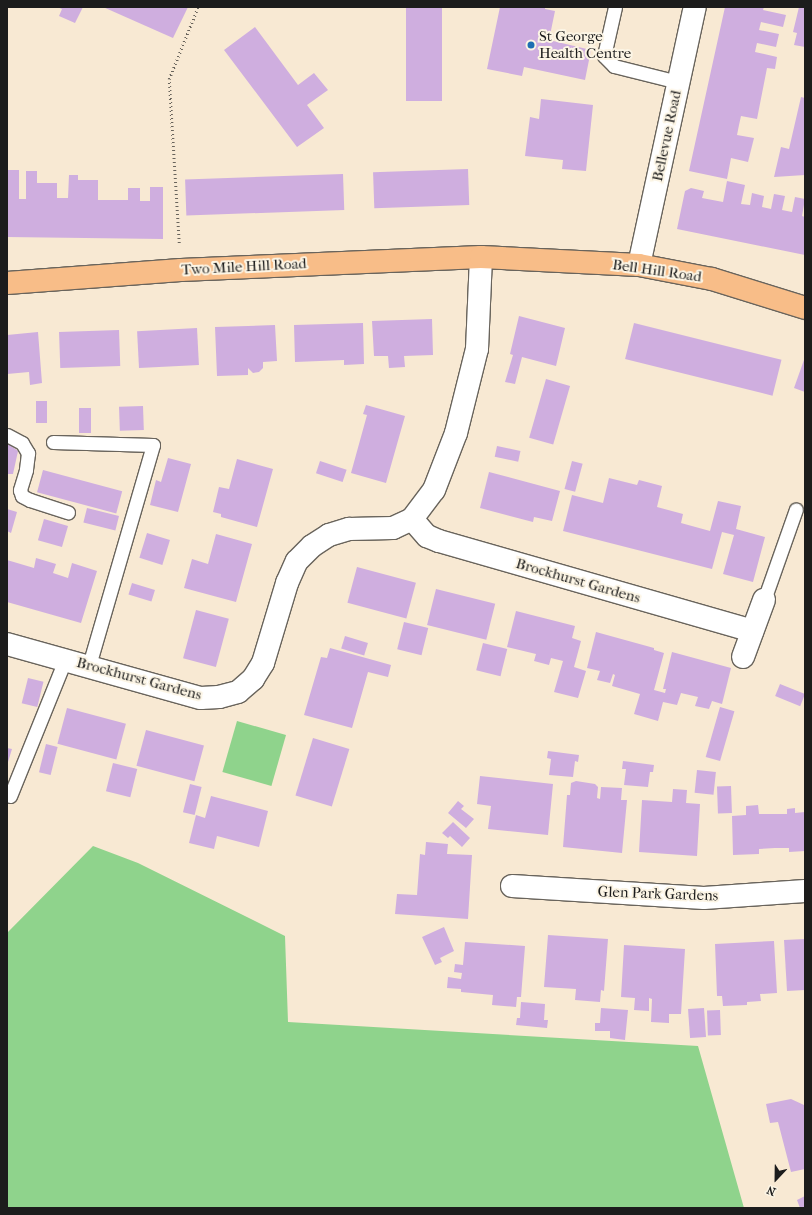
<!DOCTYPE html>
<html>
<head>
<meta charset="utf-8">
<style>
	body { margin:0 }
	#map { position:relative; width:812px; height:1215px; overflow:hidden; background:#f8e9d3; font-family:"IM FELL French Canon",serif }
	div>[style] { position:absolute }
	.green>* { inset:0; background:#8fd38c; transform-origin:0 0 }
	.building>* { inset:0; background:#cfaedf; transform-origin:0 0 }
	.path>* { height:2.5px; margin-top:-1.25px; transform-origin:0; background:repeating-linear-gradient(90deg,#69645c 0 1px,transparent 0 4px) }
	.roads { filter:drop-shadow(1px 0 #69645c) drop-shadow(-1px 0 #69645c) drop-shadow(0 1px #69645c) drop-shadow(0 -1px #69645c) }
	.service>* { height:13px; margin:-6.5px; padding:0 6.5px; transform-origin:6.5px; border-radius:6.5px; background:#fff }
	.minor>* { height:22px; margin:-11px; padding:0 11px; transform-origin:11px; border-radius:11px; background:#fff }
	.primary>* { height:22px; margin:-11px; padding:0 11px; transform-origin:11px; border-radius:11px; background:#f8bd88 }
	.dots>* { width:11px; height:11px; translate:-50% -50%; box-sizing:border-box; border:2px solid #fcf5e5; border-radius:50% }
	span { translate:-50% -50%; white-space:nowrap; text-align:center; line-height:1.15; -webkit-text-stroke:4px #fcf5e5; paint-order:stroke }
	.poi-label { font-size:15px; color:#1c1c1c }
	.left { translate:0 -50%; text-align:left }
	.street-label { font-size:15px; color:#1c1c1c }
	.frame { position:absolute; inset:0; border:8px solid #1c1c1c; pointer-events:none }
	.north { position:absolute; left:756px; top:1159px; width:40px; height:40px; -webkit-text-stroke:3px #fcf5e5; paint-order:stroke; rotate:202deg; font-size:11px; font-weight:700; line-height:16px; text-align:center; color:#1c1c1c }
	.north::after { content:''; display:block; margin:auto; width:14px; height:18px; background:#1c1c1c; clip-path:polygon(50% 0,100% 100%,50% 72%,0 100%) }
</style>
</head>
<body>
<div id="map">
	<div class="green">
		<div style="left:237px;top:721px;width:51px;height:53px;rotate:16deg"></div>
		<div style="clip-path:polygon(93px 846px,138px 863px,285px 936px,288px 1022px,698px 1046px,744px 1208px,7px 1208px,7px 933px)"></div>
	</div>
	<div class="building">
		<div style="clip-path:polygon(57px 7px,83px 7px,75px 23px,59px 16px,62px 9px)"></div>
		<div style="clip-path:polygon(103px 7px,188px 7px,173px 38px)"></div>
		<div style="left:406px;top:7px;width:36px;height:94px"></div>
		<div style="clip-path:polygon(500px 7px,545px 7px,545px 9px,555px 11px,549px 40px,591px 50px,585px 80px,524px 67px,522px 76px,487px 69px)"></div>
		<div style="clip-path:polygon(725px 7px,764px 7px,763px 10px,786px 15px,783px 27px,761px 22px,759px 30px,779px 34px,776px 47px,757px 43px,755px 52px,777px 57px,775px 69px,767px 68px,757px 119px,741px 116px,739px 125px,737px 135px,754px 138px,748px 162px,731px 158px,727px 179px,689px 171px)"></div>
		<div style="clip-path:polygon(799px 7px,805px 7px,805px 47px,794px 45px,797px 33px,793px 32px)"></div>
		<div style="clip-path:polygon(255px 27px,298px 85px,314px 73px,328px 90px,307px 105px,324px 128px,297px 147px,224px 50px)"></div>
		<div style="clip-path:polygon(801px 97px,805px 98px,805px 175px,774px 177px,781px 147px,789px 149px)"></div>
		<div style="clip-path:polygon(541px 99px,593px 105px,586px 171px,562px 169px,563px 160px,525px 156px,530px 117px,539px 119px)"></div>
		<div style="left:468px;top:169px;width:36px;height:95px;rotate:88deg"></div>
		<div style="clip-path:polygon(7px 170px,19px 170px,19px 199px,26px 199px,26px 171px,37px 171px,37px 183px,57px 183px,57px 198px,68px 198px,69px 175px,78px 175px,78px 180px,98px 180px,98px 200px,128px 200px,128px 188px,140px 188px,140px 201px,150px 201px,150px 187px,163px 187px,163px 239px,7px 237px)"></div>
		<div style="left:343px;top:174px;width:36px;height:158px;rotate:88deg"></div>
		<div style="clip-path:polygon(727px 181px,745px 185px,741px 204px,750px 205px,752px 193px,764px 196px,762px 207px,771px 209px,774px 194px,785px 196px,782px 210px,792px 212px,795px 197px,805px 199px,802px 216px,805px 217px,805px 255px,677px 229px,685px 191px,691px 188px,704px 191px,702px 198px,723px 202px)"></div>
		<div style="clip-path:polygon(519px 316px,565px 328px,556px 366px,522px 357px,515px 384px,505px 382px,513px 355px,510px 354px)"></div>
		<div style="clip-path:polygon(432px 319px,433px 355px,404px 356px,405px 367px,389px 368px,388px 356px,374px 356px,372px 321px)"></div>
		<div style="clip-path:polygon(363px 323px,364px 364px,344px 365px,344px 360px,295px 362px,294px 325px)"></div>
		<div style="left:634px;top:323px;width:152px;height:37px;rotate:14deg"></div>
		<div style="clip-path:polygon(275px 325px,277px 361px,263px 362px,263px 368px,259px 372px,253px 373px,248px 368px,248px 375px,217px 376px,215px 327px)"></div>
		<div style="left:197px;top:328px;width:37px;height:60px;rotate:87deg"></div>
		<div style="left:119px;top:330px;width:36px;height:60px;rotate:88deg"></div>
		<div style="clip-path:polygon(38px 332px,42px 383px,30px 385px,29px 372px,7px 374px,7px 335px)"></div>
		<div style="clip-path:polygon(805px 357px,805px 392px,794px 388px)"></div>
		<div style="left:546px;top:379px;width:25px;height:61px;rotate:16deg"></div>
		<div style="left:36px;top:401px;width:11px;height:22px"></div>
		<div style="clip-path:polygon(366px 405px,405px 416px,386px 483px,351px 473px,367px 415px,363px 414px)"></div>
		<div style="left:143px;top:406px;width:24px;height:24px;rotate:88deg"></div>
		<div style="left:79px;top:408px;width:12px;height:25px"></div>
		<div style="clip-path:polygon(7px 443px,18px 451px,13px 474px,7px 474px)"></div>
		<div style="left:497px;top:446px;width:24px;height:11px;rotate:12deg"></div>
		<div style="clip-path:polygon(168px 458px,191px 464px,178px 512px,150px 505px,156px 480px,161px 482px)"></div>
		<div style="clip-path:polygon(237px 459px,273px 469px,257px 527px,221px 517px,221px 514px,213px 512px,219px 487px,229px 489px)"></div>
		<div style="left:320px;top:461px;width:28px;height:13px;rotate:18deg"></div>
		<div style="left:572px;top:461px;width:11px;height:29px;rotate:15deg"></div>
		<div style="left:43px;top:470px;width:82px;height:23px;rotate:15deg"></div>
		<div style="clip-path:polygon(489px 472px,560px 491px,552px 521px,534px 517px,533px 522px,480px 508px)"></div>
		<div style="clip-path:polygon(609px 478px,637px 485px,639px 480px,662px 486px,657px 507px,683px 514px,681px 523px,710px 531px,718px 501px,741px 506px,736px 529px,765px 537px,753px 582px,723px 574px,734px 535px,722px 532px,712px 569px,563px 531px,572px 495px,603px 503px)"></div>
		<div style="left:87px;top:508px;width:33px;height:15px;rotate:14deg"></div>
		<div style="clip-path:polygon(7px 509px,17px 512px,11px 533px,7px 531px)"></div>
		<div style="left:44px;top:519px;width:25px;height:22px;rotate:16deg"></div>
		<div style="left:147px;top:533px;width:24px;height:26px;rotate:17deg"></div>
		<div style="clip-path:polygon(216px 534px,252px 544px,236px 602px,184px 588px,192px 559px,208px 564px)"></div>
		<div style="clip-path:polygon(36px 558px,56px 564px,53px 573px,68px 578px,72px 563px,97px 571px,81px 623px,7px 602px,7px 560px,34px 568px)"></div>
		<div style="left:357px;top:567px;width:61px;height:37px;rotate:15deg"></div>
		<div style="left:132px;top:583px;width:24px;height:12px;rotate:17deg"></div>
		<div style="left:436px;top:589px;width:61px;height:37px;rotate:14deg"></div>
		<div style="left:196px;top:610px;width:34px;height:50px;rotate:15deg"></div>
		<div style="clip-path:polygon(516px 611px,575px 626px,572px 638px,581px 641px,574px 667px,586px 671px,578px 698px,554px 692px,563px 661px,551px 658px,549px 665px,534px 661px,536px 654px,507px 647px)"></div>
		<div style="left:404px;top:622px;width:25px;height:28px;rotate:14deg"></div>
		<div style="clip-path:polygon(596px 632px,654px 648px,654px 650px,664px 653px,654px 690px,665px 693px,666px 689px,663px 689px,672px 652px,731px 668px,722px 704px,712px 701px,709px 709px,695px 706px,698px 697px,681px 693px,677px 705px,663px 702px,658px 721px,634px 714px,640px 694px,612px 686px,615px 675px,613px 674px,610px 683px,597px 680px,600px 671px,587px 668px)"></div>
		<div style="left:345px;top:636px;width:24px;height:13px;rotate:17deg"></div>
		<div style="left:483px;top:643px;width:25px;height:28px;rotate:14deg"></div>
		<div style="clip-path:polygon(330px 648px,391px 665px,388px 677px,368px 672px,352px 728px,304px 715px,321px 657px,327px 658px)"></div>
		<div style="left:28px;top:678px;width:16px;height:26px;rotate:14deg"></div>
		<div style="left:780px;top:684px;width:27px;height:13px;rotate:22deg"></div>
		<div style="left:720px;top:707px;width:15px;height:52px;rotate:16deg"></div>
		<div style="left:67px;top:708px;width:61px;height:37px;rotate:15deg"></div>
		<div style="left:146px;top:730px;width:60px;height:37px;rotate:15deg"></div>
		<div style="left:313px;top:738px;width:38px;height:60px;rotate:17deg"></div>
		<div style="left:46px;top:744px;width:12px;height:29px;rotate:14deg"></div>
		<div style="clip-path:polygon(7px 748px,12px 749px,8px 762px,7px 761px)"></div>
		<div style="clip-path:polygon(548px 751px,579px 755px,578px 762px,575px 761px,573px 777px,549px 775px,551px 759px,547px 758px)"></div>
		<div style="clip-path:polygon(623px 761px,654px 765px,653px 772px,650px 772px,648px 787px,624px 785px,626px 769px,622px 769px)"></div>
		<div style="left:113px;top:763px;width:25px;height:29px;rotate:14deg"></div>
		<div style="left:697px;top:770px;width:19px;height:23px;rotate:6deg"></div>
		<div style="clip-path:polygon(480px 776px,553px 784px,548px 835px,488px 829px,491px 806px,477px 804px)"></div>
		<div style="clip-path:polygon(576px 781px,595px 784px,598px 787px,597px 798px,600px 799px,601px 787px,622px 788px,621px 800px,627px 800px,622px 853px,563px 847px,567px 795px,570px 795px,571px 783px)"></div>
		<div style="left:190px;top:784px;width:12px;height:29px;rotate:14deg"></div>
		<div style="left:731px;top:786px;width:27px;height:14px;rotate:88deg"></div>
		<div style="clip-path:polygon(673px 789px,687px 790px,686px 803px,700px 804px,697px 856px,639px 852px,642px 800px,672px 802px)"></div>
		<div style="clip-path:polygon(211px 796px,268px 811px,259px 847px,217px 836px,214px 849px,189px 843px,196px 815px,205px 818px)"></div>
		<div style="clip-path:polygon(458px 801px,464px 806px,461px 809px,474px 819px,466px 828px,448px 813px)"></div>
		<div style="clip-path:polygon(758px 805px,759px 814px,787px 814px,787px 809px,795px 808px,795px 813px,805px 812px,805px 851px,789px 852px,789px 848px,775px 848px,759px 849px,759px 854px,733px 855px,732px 816px,746px 815px,746px 806px)"></div>
		<div style="clip-path:polygon(453px 822px,470px 838px,462px 847px,450px 836px,448px 838px,442px 833px)"></div>
		<div style="clip-path:polygon(426px 842px,448px 844px,447px 854px,472px 855px,468px 919px,395px 914px,397px 894px,417px 895px,420px 854px,425px 855px)"></div>
		<div style="clip-path:polygon(444px 927px,454px 951px,440px 958px,442px 962px,435px 965px,422px 937px)"></div>
		<div style="clip-path:polygon(548px 935px,608px 939px,604px 991px,601px 990px,600px 1002px,575px 1000px,576px 989px,544px 987px)"></div>
		<div style="clip-path:polygon(805px 939px,805px 990px,787px 991px,784px 940px)"></div>
		<div style="clip-path:polygon(774px 941px,777px 993px,760px 994px,761px 1001px,747px 1002px,747px 1005px,723px 1006px,722px 996px,717px 996px,715px 944px)"></div>
		<div style="clip-path:polygon(465px 942px,525px 946px,521px 997px,517px 997px,516px 1007px,492px 1005px,493px 995px,461px 992px,461px 989px,447px 988px,448px 977px,461px 979px,462px 973px,454px 972px,455px 964px,463px 965px)"></div>
		<div style="clip-path:polygon(624px 945px,685px 949px,681px 1014px,669px 1014px,669px 1023px,651px 1022px,652px 999px,649px 998px,649px 1011px,634px 1010px,635px 998px,621px 997px)"></div>
		<div style="clip-path:polygon(521px 1002px,545px 1004px,544px 1020px,548px 1020px,547px 1028px,516px 1025px,517px 1018px,520px 1018px)"></div>
		<div style="clip-path:polygon(601px 1008px,628px 1010px,625px 1040px,610px 1038px,610px 1031px,595px 1031px,595px 1023px,600px 1023px)"></div>
		<div style="left:704px;top:1008px;width:29px;height:16px;rotate:86deg"></div>
		<div style="left:720px;top:1010px;width:25px;height:13px;rotate:88deg"></div>
		<div style="clip-path:polygon(791px 1099px,804px 1105px,805px 1169px,791px 1172px,778px 1122px,770px 1123px,766px 1104px)"></div>
		<div style="clip-path:polygon(805px 1196px,805px 1208px,800px 1208px,797px 1200px)"></div>
	</div>
	<div class="path">
		<div style="left:179px;top:243px;width:164px;rotate:-93.5deg"></div>
		<div style="left:169px;top:79px;width:78px;rotate:-68.1deg"></div>
	</div>
	<div class="roads">
		<div class="service">
			<div style="left:615px;top:7px;width:50px;rotate:102.7deg"></div>
			<div style="left:604px;top:56px;width:14px;rotate:45deg"></div>
			<div style="left:614px;top:66px;width:66px;rotate:14deg"></div>
			<div style="left:7px;top:435px;width:17px;rotate:28deg"></div>
			<div style="left:22px;top:443px;width:12px;rotate:59deg"></div>
			<div style="left:28px;top:453px;width:17px;rotate:97deg"></div>
			<div style="left:26px;top:470px;width:21px;rotate:107deg"></div>
			<div style="left:20px;top:490px;width:6px;rotate:72deg"></div>
			<div style="left:22px;top:496px;width:9px;rotate:27deg"></div>
			<div style="left:30px;top:500px;width:40px;rotate:18deg"></div>
			<div style="left:53px;top:442px;width:100px;rotate:1.7deg"></div>
			<div style="left:153px;top:445px;width:230px;rotate:106.2deg"></div>
			<div style="left:764px;top:600px;width:96px;rotate:-70.6deg"></div>
			<div style="left:10px;top:796px;width:147px;rotate:-68deg"></div>
		</div>
		<div class="minor">
			<div style="left:639px;top:265px;width:264px;rotate:-77.8deg"></div>
			<div style="left:412px;top:519px;width:23px;rotate:49deg"></div>
			<div style="left:427px;top:536px;width:13px;rotate:23deg"></div>
			<div style="left:439px;top:541px;width:326px;rotate:16deg"></div>
			<div style="left:7px;top:644px;width:201px;rotate:15.6deg"></div>
			<div style="left:201px;top:698px;width:18px;rotate:-3deg"></div>
			<div style="left:219px;top:697px;width:20px;rotate:-15deg"></div>
			<div style="left:238px;top:692px;width:20px;rotate:-41deg"></div>
			<div style="left:253px;top:679px;width:19px;rotate:-58deg"></div>
			<div style="left:263px;top:663px;width:84px;rotate:-73.3deg"></div>
			<div style="left:287px;top:583px;width:24px;rotate:-66deg"></div>
			<div style="left:297px;top:561px;width:21px;rotate:-45deg"></div>
			<div style="left:312px;top:546px;width:20px;rotate:-33deg"></div>
			<div style="left:329px;top:535px;width:21px;rotate:-17deg"></div>
			<div style="left:349px;top:529px;width:44px;rotate:-1.3deg"></div>
			<div style="left:393px;top:528px;width:21px;rotate:-25deg"></div>
			<div style="left:412px;top:519px;width:36px;rotate:-53deg"></div>
			<div style="left:434px;top:490px;width:61px;rotate:-68.9deg"></div>
			<div style="left:456px;top:433px;width:87px;rotate:-76deg"></div>
			<div style="left:477px;top:349px;width:92px;rotate:-87.5deg"></div>
			<div style="left:743px;top:657px;width:61px;rotate:-69.8deg"></div>
			<div style="left:512px;top:886px;width:192px;rotate:3.6deg"></div>
			<div style="left:704px;top:898px;width:101px;rotate:-4deg"></div>
		</div>
		<div class="primary">
			<div style="left:7px;top:283px;width:174px;rotate:-4.3deg"></div>
			<div style="left:181px;top:270px;width:300px;rotate:-2.5deg"></div>
			<div style="left:481px;top:257px;width:158px;rotate:2.9deg"></div>
			<div style="left:639px;top:265px;width:74px;rotate:10.9deg"></div>
			<div style="left:712px;top:279px;width:97px;rotate:17.3deg"></div>
		</div>
	</div>
	<div class="dots">
		<div style="left:531px;top:45px;background:#1f6fb2"></div>
	</div>
	<div class="poi-label">
		<span class="left" style="left:539px;top:45px">St George<br>Health Centre</span>
	</div>
	<div class="street-label">
		<span style="left:667px;top:136px;rotate:-78deg">Bellevue Road</span>
		<span style="left:244px;top:267px;rotate:-3deg">Two Mile Hill Road</span>
		<span style="left:657px;top:271px;rotate:8deg">Bell Hill Road</span>
		<span style="left:578px;top:581px;rotate:16deg">Brockhurst Gardens</span>
		<span style="left:139px;top:679px;rotate:15deg">Brockhurst Gardens</span>
		<span style="left:658px;top:894px;rotate:2deg">Glen Park Gardens</span>
	</div>
	<div class="frame"></div>
	<div class="north">N</div>
</div>
</body>
</html>
